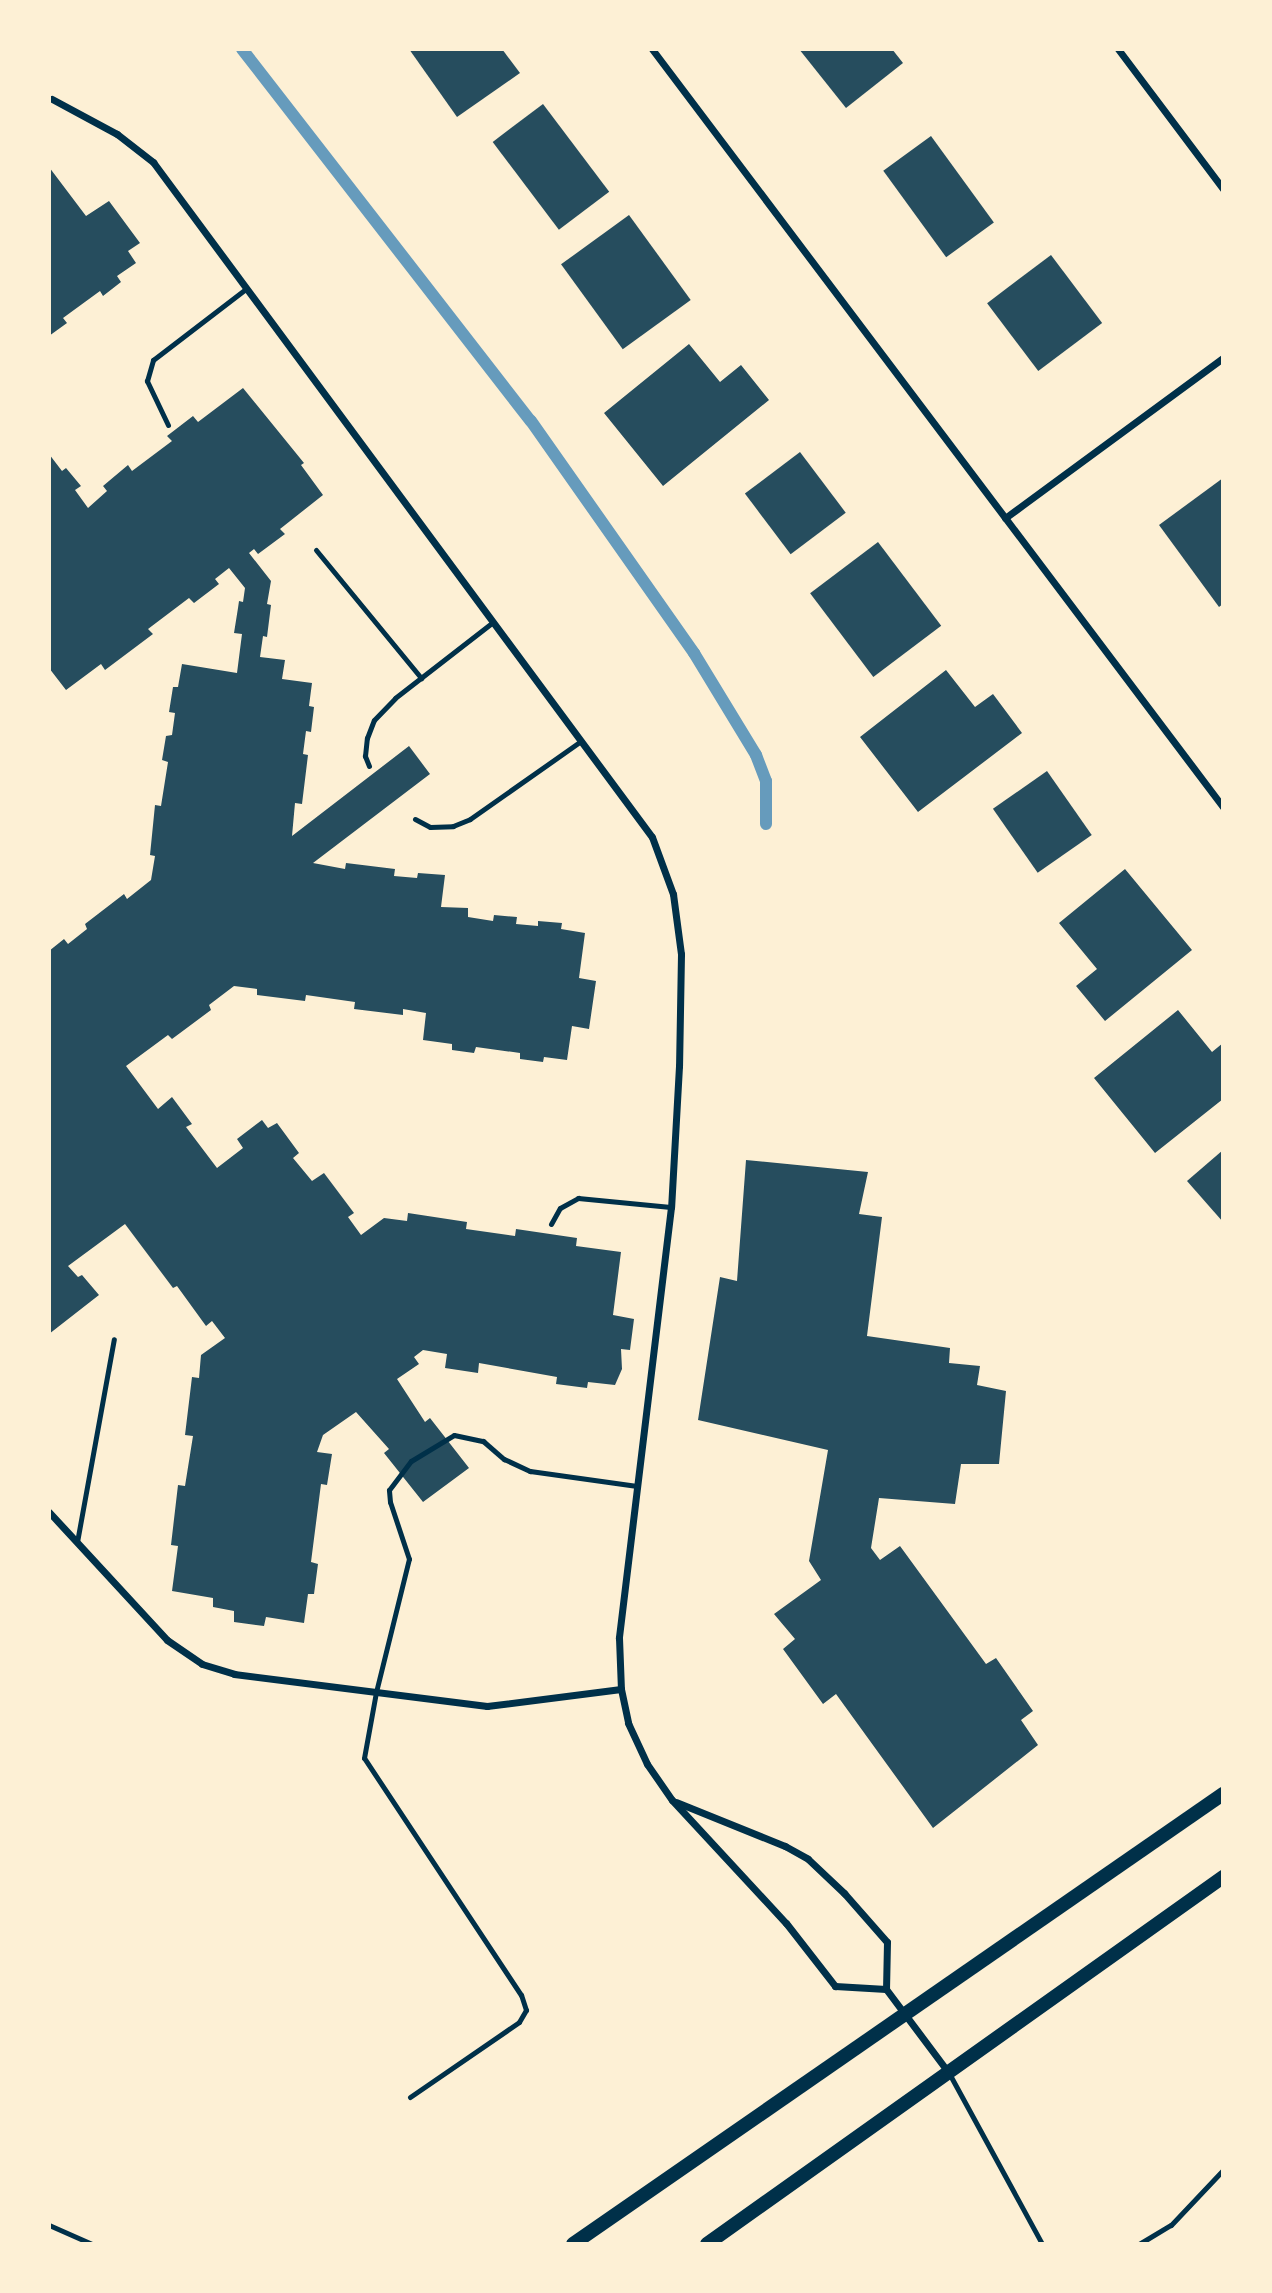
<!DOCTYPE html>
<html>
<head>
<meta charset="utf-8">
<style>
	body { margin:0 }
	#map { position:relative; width:1272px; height:2293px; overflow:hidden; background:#fdf0d5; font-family:"Open Sans",sans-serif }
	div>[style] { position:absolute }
	.stream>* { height:12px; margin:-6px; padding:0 6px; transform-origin:6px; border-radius:6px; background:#669bbc }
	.building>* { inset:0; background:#264d5e; transform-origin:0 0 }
	.service>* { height:5px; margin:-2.5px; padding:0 2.5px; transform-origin:2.5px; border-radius:2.5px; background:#003049 }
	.minor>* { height:7px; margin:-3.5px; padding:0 3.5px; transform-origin:3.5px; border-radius:3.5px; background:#003049 }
	.secondary>* { height:14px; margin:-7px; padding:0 7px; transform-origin:7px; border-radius:7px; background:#003049 }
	span { translate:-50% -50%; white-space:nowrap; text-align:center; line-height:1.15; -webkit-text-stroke:5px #fdf0d5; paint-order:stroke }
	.frame { position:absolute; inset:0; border:51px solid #fdf0d5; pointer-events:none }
</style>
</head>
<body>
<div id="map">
	<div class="stream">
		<div style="left:242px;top:49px;width:471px;rotate:52.2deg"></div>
		<div style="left:531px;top:421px;width:284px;rotate:54.9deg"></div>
		<div style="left:694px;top:653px;width:119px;rotate:58.7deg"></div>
		<div style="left:756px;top:755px;width:28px;rotate:69deg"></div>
		<div style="left:766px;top:781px;width:43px;rotate:90deg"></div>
	</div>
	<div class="building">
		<div style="clip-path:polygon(409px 49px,502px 49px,520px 73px,457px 117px)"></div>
		<div style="clip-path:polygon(799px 49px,892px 49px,903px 63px,846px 108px)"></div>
		<div style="left:543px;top:104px;width:110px;height:63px;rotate:53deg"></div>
		<div style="left:931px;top:136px;width:107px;height:59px;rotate:54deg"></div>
		<div style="clip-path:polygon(49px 167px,86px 216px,109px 201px,140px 243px,128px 251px,136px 263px,117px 276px,121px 282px,103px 296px,100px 291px,63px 318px,67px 323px,49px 336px)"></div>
		<div style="left:629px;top:215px;width:105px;height:84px;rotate:54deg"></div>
		<div style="left:1051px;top:255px;width:85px;height:80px;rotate:53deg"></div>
		<div style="clip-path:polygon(689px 344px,720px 382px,741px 365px,769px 400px,663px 486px,604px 413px)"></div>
		<div style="clip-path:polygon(243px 388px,304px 463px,301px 465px,323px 495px,280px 529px,285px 534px,258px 554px,254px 549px,249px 553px,271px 581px,267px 604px,271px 605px,267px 637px,263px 636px,260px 657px,285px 660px,282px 679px,312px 683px,309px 706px,314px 707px,311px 732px,306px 731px,303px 754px,308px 755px,302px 804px,295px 803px,292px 836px,409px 746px,430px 774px,313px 863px,345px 869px,346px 863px,395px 869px,394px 876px,417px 878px,418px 873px,445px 875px,441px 907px,468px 908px,468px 917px,493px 921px,494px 915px,517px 917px,516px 924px,538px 926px,538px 921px,562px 923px,561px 929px,585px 933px,579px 978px,596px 981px,589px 1029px,572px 1026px,567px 1060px,544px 1057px,543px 1062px,520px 1059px,520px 1053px,476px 1047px,474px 1053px,452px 1050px,452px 1044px,423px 1040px,426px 1013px,403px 1009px,403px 1015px,354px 1009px,355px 1002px,306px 995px,305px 1001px,257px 995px,257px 989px,234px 986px,209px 1005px,211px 1010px,172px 1039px,168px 1035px,126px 1066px,158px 1109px,172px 1097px,192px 1124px,186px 1127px,217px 1168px,243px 1148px,237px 1139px,262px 1120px,268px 1128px,277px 1123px,299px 1153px,293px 1158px,312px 1181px,324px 1173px,354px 1213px,348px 1217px,361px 1235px,384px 1218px,407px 1221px,408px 1213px,467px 1222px,466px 1229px,515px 1236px,516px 1229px,577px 1238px,576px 1246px,621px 1252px,613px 1315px,634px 1319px,630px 1350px,621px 1349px,622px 1369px,615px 1385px,588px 1382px,587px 1388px,556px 1384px,557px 1377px,479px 1363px,478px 1373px,445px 1368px,447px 1354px,423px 1350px,414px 1357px,419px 1364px,397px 1379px,425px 1422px,430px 1418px,469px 1468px,423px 1502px,384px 1453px,389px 1449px,356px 1412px,323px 1435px,317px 1452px,332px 1454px,327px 1485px,321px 1484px,311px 1562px,318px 1564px,314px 1594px,308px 1594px,304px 1623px,266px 1617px,264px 1626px,234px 1622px,234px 1611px,213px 1607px,213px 1598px,172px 1591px,178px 1546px,171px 1545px,178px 1485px,185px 1486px,193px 1436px,185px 1435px,192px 1377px,199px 1378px,201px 1355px,225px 1338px,212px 1321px,206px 1326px,177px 1286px,173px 1288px,125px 1224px,68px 1266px,78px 1277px,82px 1275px,99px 1295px,49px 1334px,49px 951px,64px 939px,68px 944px,87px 929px,85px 924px,124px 894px,127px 899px,151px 880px,155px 856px,150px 855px,155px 805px,161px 806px,168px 762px,162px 760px,166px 736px,172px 735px,175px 713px,169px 712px,173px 687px,178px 687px,182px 664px,237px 673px,242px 634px,234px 633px,238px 608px,239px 601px,243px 602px,245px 588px,229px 568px,215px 579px,219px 584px,194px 603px,189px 598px,148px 629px,153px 634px,105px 670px,101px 664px,66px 690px,49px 668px,49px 454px,62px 471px,66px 468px,81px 486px,75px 490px,88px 508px,107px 491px,103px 486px,128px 465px,132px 471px,172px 441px,167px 436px,193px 416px,198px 422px)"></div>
		<div style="left:800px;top:452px;width:76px;height:69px;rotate:53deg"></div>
		<div style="clip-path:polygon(1223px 478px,1223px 604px,1219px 607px,1159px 525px)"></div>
		<div style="left:878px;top:542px;width:105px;height:85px;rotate:53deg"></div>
		<div style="clip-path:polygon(946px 670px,975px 707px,993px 694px,1022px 733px,918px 812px,860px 737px)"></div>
		<div style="left:1047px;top:771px;width:78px;height:66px;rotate:55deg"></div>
		<div style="clip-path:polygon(1125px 869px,1192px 950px,1105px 1021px,1076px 986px,1097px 969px,1059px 923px)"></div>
		<div style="clip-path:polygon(1178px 1010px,1212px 1052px,1223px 1043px,1223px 1099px,1155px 1153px,1094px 1078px)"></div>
		<div style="clip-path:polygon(1223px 1150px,1223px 1222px,1187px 1181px)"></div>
		<div style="clip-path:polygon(746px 1160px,868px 1172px,859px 1214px,882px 1217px,867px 1336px,950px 1348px,949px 1363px,980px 1366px,977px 1385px,1006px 1391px,999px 1464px,961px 1464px,955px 1504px,879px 1498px,871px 1548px,880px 1560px,900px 1546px,986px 1664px,996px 1658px,1033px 1711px,1021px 1720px,1038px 1745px,933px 1828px,836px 1694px,823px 1704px,783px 1649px,795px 1639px,774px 1614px,821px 1580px,809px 1561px,828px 1450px,698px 1420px,720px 1277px,737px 1281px)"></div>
	</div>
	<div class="service">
		<div style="left:168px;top:425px;width:49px;rotate:-115.5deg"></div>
		<div style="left:147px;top:381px;width:22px;rotate:-74deg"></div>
		<div style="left:153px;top:360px;width:118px;rotate:-37.5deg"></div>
		<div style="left:316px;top:550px;width:166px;rotate:50.6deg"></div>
		<div style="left:369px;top:766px;width:11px;rotate:-112deg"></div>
		<div style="left:365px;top:756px;width:18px;rotate:-84deg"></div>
		<div style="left:367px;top:738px;width:19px;rotate:-69deg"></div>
		<div style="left:374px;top:720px;width:30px;rotate:-46deg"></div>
		<div style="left:395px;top:698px;width:124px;rotate:-37.8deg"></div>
		<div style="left:415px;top:819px;width:17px;rotate:28deg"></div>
		<div style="left:430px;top:827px;width:23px;rotate:-2deg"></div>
		<div style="left:453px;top:826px;width:18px;rotate:-22deg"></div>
		<div style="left:470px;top:819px;width:136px;rotate:-35.1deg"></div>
		<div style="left:551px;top:1224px;width:18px;rotate:-61deg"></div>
		<div style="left:560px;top:1208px;width:21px;rotate:-29deg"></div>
		<div style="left:578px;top:1198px;width:93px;rotate:5.5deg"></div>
		<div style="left:77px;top:1542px;width:206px;rotate:-79.7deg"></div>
		<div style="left:950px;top:2075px;width:192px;rotate:61.4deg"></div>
		<div style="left:410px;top:2097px;width:132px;rotate:-34.5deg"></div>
		<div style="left:519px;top:2022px;width:14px;rotate:-60deg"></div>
		<div style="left:526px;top:2010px;width:16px;rotate:-108deg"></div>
		<div style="left:521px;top:1995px;width:284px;rotate:-123.5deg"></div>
		<div style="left:364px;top:1758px;width:67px;rotate:-79.7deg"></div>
		<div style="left:376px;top:1692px;width:137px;rotate:-76.1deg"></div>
		<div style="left:409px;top:1559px;width:60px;rotate:-108.4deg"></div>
		<div style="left:390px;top:1502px;width:12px;rotate:-95deg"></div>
		<div style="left:389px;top:1490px;width:36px;rotate:-53deg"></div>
		<div style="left:411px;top:1461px;width:50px;rotate:-31.2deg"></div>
		<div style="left:454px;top:1435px;width:30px;rotate:12deg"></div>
		<div style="left:483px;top:1441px;width:28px;rotate:41deg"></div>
		<div style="left:504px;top:1459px;width:29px;rotate:25deg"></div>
		<div style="left:530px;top:1471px;width:108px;rotate:8deg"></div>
		<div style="left:49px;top:2225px;width:47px;rotate:23.8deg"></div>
		<div style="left:1139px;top:2244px;width:37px;rotate:-31deg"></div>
		<div style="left:1171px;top:2225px;width:76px;rotate:-46.6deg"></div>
	</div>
	<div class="minor">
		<div style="left:652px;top:49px;width:949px;rotate:53.01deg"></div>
		<div style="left:1118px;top:49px;width:175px;rotate:53.1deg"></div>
		<div style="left:52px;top:99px;width:74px;rotate:28.3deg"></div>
		<div style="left:117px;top:134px;width:46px;rotate:37.9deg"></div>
		<div style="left:153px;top:162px;width:839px;rotate:53.53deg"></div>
		<div style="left:652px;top:837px;width:61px;rotate:69.8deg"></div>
		<div style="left:673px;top:894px;width:61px;rotate:82.4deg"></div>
		<div style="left:681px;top:954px;width:112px;rotate:91deg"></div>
		<div style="left:679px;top:1066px;width:141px;rotate:93.2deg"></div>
		<div style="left:671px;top:1207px;width:434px;rotate:96.9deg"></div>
		<div style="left:619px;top:1638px;width:51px;rotate:87.8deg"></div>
		<div style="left:621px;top:1689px;width:35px;rotate:78deg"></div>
		<div style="left:628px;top:1723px;width:45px;rotate:65.1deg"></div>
		<div style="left:647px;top:1764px;width:44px;rotate:55.2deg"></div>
		<div style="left:672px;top:1800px;width:168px;rotate:47.2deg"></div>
		<div style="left:786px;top:1923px;width:80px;rotate:52.1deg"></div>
		<div style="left:835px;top:1986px;width:51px;rotate:3.4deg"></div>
		<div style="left:1005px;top:518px;width:270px;rotate:-36.3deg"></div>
		<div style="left:49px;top:1512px;width:174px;rotate:47.3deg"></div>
		<div style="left:167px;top:1640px;width:42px;rotate:34.4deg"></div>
		<div style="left:202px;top:1664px;width:34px;rotate:17deg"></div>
		<div style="left:234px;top:1674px;width:255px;rotate:7.2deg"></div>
		<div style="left:487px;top:1706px;width:135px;rotate:-7.2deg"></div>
		<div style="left:676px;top:1802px;width:118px;rotate:22deg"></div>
		<div style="left:785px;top:1846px;width:26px;rotate:29deg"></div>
		<div style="left:808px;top:1859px;width:50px;rotate:43.4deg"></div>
		<div style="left:844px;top:1893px;width:65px;rotate:48.7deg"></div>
		<div style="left:887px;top:1942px;width:47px;rotate:91.2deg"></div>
		<div style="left:886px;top:1989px;width:104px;rotate:53.2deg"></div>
	</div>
	<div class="secondary">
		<div style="left:573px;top:2244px;width:791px;rotate:-34.7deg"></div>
		<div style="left:707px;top:2244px;width:633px;rotate:-35.42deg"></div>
	</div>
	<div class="frame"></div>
</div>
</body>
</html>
